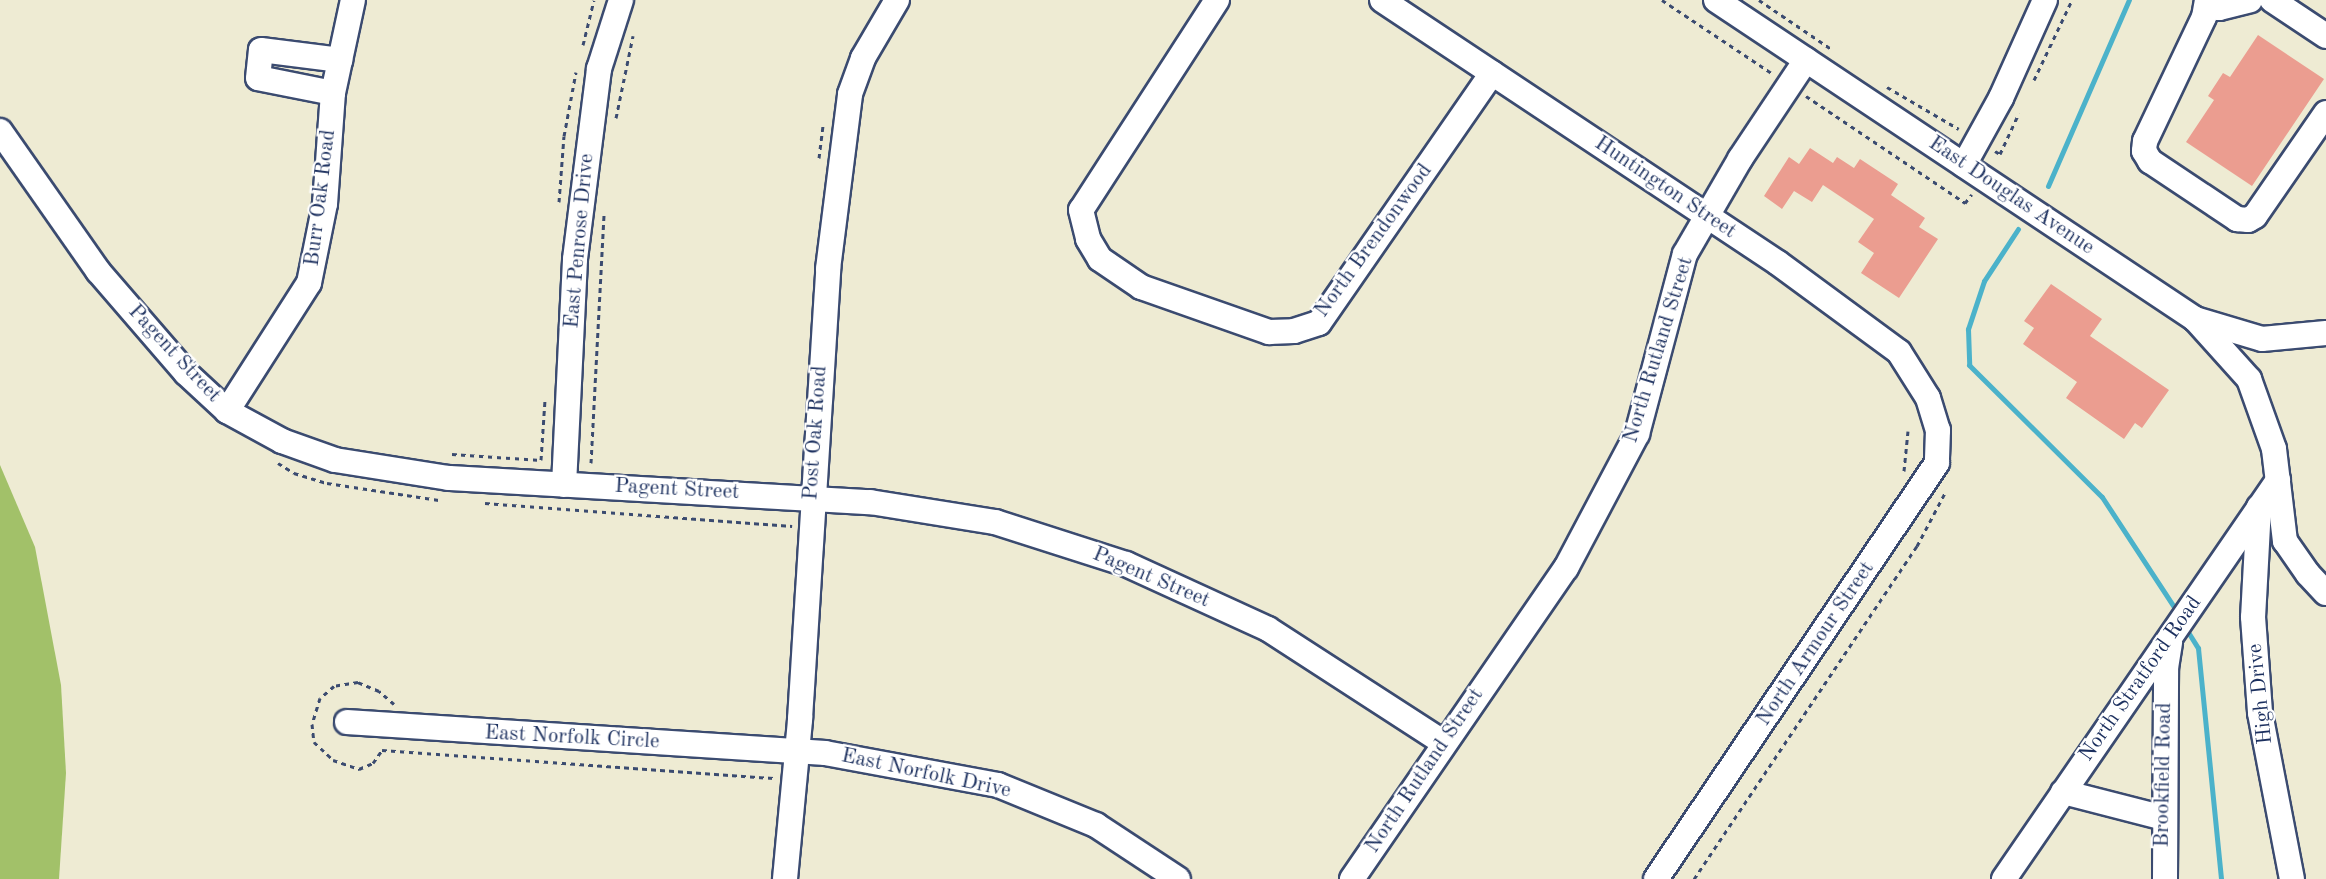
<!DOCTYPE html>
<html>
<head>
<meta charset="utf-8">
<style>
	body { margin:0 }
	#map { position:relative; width:2326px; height:879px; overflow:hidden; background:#eeebd3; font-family:"Old Standard TT",serif }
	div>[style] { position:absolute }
	.green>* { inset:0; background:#a2c169 }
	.stream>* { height:5px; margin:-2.5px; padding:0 2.5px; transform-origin:2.5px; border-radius:2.5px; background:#4bb2ca }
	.building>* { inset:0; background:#eb9d90 }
	.path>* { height:3px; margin-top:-1.5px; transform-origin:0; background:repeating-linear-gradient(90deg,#3b4b70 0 4.5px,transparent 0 9px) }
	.roads { filter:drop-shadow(2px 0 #3b4b70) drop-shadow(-2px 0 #3b4b70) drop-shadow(0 2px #3b4b70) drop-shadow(0 -2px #3b4b70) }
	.minor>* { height:24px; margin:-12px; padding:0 12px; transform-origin:12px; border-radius:12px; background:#fff }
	span { translate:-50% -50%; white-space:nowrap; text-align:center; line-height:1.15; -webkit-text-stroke:4.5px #fff; paint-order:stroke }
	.street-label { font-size:21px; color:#1b2f5e }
</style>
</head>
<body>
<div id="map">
	<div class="green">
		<div style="clip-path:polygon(0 465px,35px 547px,61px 685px,66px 773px,59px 879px,0 879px)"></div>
	</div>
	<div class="stream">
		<div style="left:2048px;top:186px;width:203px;rotate:-66.5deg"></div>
		<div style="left:2018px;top:229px;width:62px;rotate:123.2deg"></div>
		<div style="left:1984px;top:281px;width:51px;rotate:108.4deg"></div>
		<div style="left:1968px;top:329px;width:36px;rotate:88deg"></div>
		<div style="left:1969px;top:365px;width:187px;rotate:44.8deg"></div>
		<div style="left:2102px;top:497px;width:135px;rotate:56.8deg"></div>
		<div style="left:2188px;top:632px;width:19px;rotate:58deg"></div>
		<div style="left:2198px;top:648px;width:232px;rotate:84.3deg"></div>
	</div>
	<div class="building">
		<div style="clip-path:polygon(2258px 35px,2324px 79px,2252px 186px,2186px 142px,2214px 100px,2208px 96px,2223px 73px,2230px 77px)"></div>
		<div style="clip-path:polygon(1810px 148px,1833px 163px,1837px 157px,1854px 168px,1860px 159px,1898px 184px,1891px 195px,1925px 218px,1919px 227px,1938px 239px,1899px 298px,1861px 273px,1874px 253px,1858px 242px,1874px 219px,1823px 185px,1812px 202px,1794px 191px,1782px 209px,1764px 196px,1789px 157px,1799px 164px)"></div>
		<div style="clip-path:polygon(2051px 284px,2102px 319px,2090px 336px,2169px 390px,2142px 428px,2135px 423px,2124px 439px,2066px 398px,2077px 382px,2023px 344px,2034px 328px,2024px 321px)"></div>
	</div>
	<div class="path">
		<div style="left:1662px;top:0;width:133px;rotate:33.7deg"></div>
		<div style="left:1759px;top:0;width:86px;rotate:34.1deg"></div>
		<div style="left:583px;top:45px;width:46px;rotate:-76.3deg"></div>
		<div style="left:2034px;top:80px;width:89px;rotate:-64.6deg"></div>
		<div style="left:1887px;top:87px;width:83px;rotate:30.3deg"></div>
		<div style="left:1806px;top:96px;width:192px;rotate:33.9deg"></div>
		<div style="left:1965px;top:203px;width:11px;rotate:-52deg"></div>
		<div style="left:616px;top:118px;width:84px;rotate:-78.3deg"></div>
		<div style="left:1995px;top:151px;width:6px;rotate:31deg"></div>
		<div style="left:2000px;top:154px;width:45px;rotate:-65.1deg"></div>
		<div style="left:819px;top:158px;width:35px;rotate:-83deg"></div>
		<div style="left:559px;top:202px;width:66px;rotate:-85.7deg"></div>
		<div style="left:564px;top:136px;width:65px;rotate:-79.4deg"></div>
		<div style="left:452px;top:454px;width:89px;rotate:3.9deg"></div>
		<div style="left:541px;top:460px;width:60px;rotate:-86.2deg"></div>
		<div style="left:278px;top:463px;width:19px;rotate:32deg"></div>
		<div style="left:294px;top:473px;width:34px;rotate:17deg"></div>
		<div style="left:327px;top:483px;width:113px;rotate:8.6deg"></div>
		<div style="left:591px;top:463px;width:249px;rotate:-87deg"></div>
		<div style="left:1904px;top:471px;width:40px;rotate:-84.3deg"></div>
		<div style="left:485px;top:503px;width:308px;rotate:4.3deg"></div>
		<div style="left:394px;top:704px;width:20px;rotate:-139deg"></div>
		<div style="left:379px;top:691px;width:23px;rotate:-157deg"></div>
		<div style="left:358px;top:682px;width:24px;rotate:171deg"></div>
		<div style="left:334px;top:686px;width:18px;rotate:139deg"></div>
		<div style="left:320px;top:698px;width:27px;rotate:107deg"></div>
		<div style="left:312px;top:724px;width:18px;rotate:84deg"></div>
		<div style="left:314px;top:742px;width:26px;rotate:43deg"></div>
		<div style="left:333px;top:760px;width:28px;rotate:19deg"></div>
		<div style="left:359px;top:769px;width:15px;rotate:-23deg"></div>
		<div style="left:373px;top:763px;width:16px;rotate:-55deg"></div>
		<div style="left:382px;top:750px;width:393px;rotate:4.1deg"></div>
		<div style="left:1694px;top:879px;width:401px;rotate:-56.2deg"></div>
		<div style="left:1917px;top:546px;width:62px;rotate:-62.2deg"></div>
	</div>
	<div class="roads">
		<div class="minor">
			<div style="left:1217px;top:0;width:250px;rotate:122.9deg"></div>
			<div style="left:1081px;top:210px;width:30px;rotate:76deg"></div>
			<div style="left:1088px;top:239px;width:23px;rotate:59deg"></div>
			<div style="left:1100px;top:259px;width:50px;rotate:34.3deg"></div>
			<div style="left:1141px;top:287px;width:136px;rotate:19.4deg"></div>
			<div style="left:1269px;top:332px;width:25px;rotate:-2deg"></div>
			<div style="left:1294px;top:331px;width:26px;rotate:-18deg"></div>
			<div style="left:1319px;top:323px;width:304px;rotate:-55.3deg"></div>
			<div style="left:1382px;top:0;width:475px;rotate:33.6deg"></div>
			<div style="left:1778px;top:263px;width:150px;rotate:36.3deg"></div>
			<div style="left:1899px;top:352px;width:54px;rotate:57.8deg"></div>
			<div style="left:1928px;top:398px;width:34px;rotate:73deg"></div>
			<div style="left:1938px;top:430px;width:33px;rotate:92deg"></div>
			<div style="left:1937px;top:463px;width:502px;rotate:124.04deg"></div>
			<div style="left:1716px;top:0;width:576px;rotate:33.66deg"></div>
			<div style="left:2195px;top:319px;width:70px;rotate:16.6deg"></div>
			<div style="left:2262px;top:339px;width:64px;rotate:-5.4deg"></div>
			<div style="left:2207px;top:0;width:17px;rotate:100deg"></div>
			<div style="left:2204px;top:17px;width:137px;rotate:115.4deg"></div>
			<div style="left:2145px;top:141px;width:10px;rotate:96deg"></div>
			<div style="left:2144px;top:151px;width:12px;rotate:59deg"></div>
			<div style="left:2150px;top:161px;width:105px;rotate:33.7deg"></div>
			<div style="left:2237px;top:219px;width:11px;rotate:5deg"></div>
			<div style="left:2248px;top:220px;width:8px;rotate:-30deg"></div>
			<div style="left:2255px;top:216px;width:125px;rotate:-55.4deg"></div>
			<div style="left:2272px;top:0;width:65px;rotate:33.7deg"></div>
			<div style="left:2207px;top:3px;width:13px;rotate:23deg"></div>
			<div style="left:2219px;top:8px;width:32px;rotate:-14deg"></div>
			<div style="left:333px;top:93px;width:76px;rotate:-168.7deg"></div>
			<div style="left:258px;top:78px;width:28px;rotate:-84deg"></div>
			<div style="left:261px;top:50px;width:80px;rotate:7.2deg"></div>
			<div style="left:0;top:131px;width:171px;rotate:55deg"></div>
			<div style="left:98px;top:271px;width:135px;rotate:49.2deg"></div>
			<div style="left:186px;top:373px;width:56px;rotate:42.8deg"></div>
			<div style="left:227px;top:411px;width:63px;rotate:28.6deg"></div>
			<div style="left:282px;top:441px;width:56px;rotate:19.7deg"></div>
			<div style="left:335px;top:460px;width:115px;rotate:9deg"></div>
			<div style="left:449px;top:478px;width:422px;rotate:3.3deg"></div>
			<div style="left:870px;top:502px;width:127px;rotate:9.1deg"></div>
			<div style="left:995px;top:522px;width:138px;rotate:17.8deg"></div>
			<div style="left:1126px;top:564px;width:156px;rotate:24.6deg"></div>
			<div style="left:1268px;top:629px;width:210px;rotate:32.9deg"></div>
			<div style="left:1964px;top:165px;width:77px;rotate:-61.1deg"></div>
			<div style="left:2001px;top:98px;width:107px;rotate:-65.8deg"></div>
			<div style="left:2195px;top:319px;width:81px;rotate:48deg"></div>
			<div style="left:2249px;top:379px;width:74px;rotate:70.3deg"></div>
			<div style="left:2274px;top:449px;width:93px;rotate:83.2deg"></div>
			<div style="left:2285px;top:541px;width:40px;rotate:55.1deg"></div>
			<div style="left:2308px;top:574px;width:26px;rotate:47deg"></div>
			<div style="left:227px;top:411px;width:152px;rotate:-57.4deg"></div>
			<div style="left:309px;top:283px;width:81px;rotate:-78.6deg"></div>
			<div style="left:325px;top:204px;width:111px;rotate:-85.9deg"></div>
			<div style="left:333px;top:93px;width:95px;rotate:-77.9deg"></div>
			<div style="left:564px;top:485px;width:226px;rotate:-87.2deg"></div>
			<div style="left:575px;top:259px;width:192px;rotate:-82.8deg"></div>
			<div style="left:599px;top:69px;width:72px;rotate:-72.3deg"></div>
			<div style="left:2259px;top:507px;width:110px;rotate:93.1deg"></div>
			<div style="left:2253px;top:617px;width:96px;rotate:85.8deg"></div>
			<div style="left:2260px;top:713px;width:169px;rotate:79.1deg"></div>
			<div style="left:347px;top:722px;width:479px;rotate:3.7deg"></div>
			<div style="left:825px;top:753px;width:176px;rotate:10.5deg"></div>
			<div style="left:998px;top:785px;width:106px;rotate:22.2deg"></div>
			<div style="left:1096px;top:825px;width:98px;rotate:33.4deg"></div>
			<div style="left:2063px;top:792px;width:104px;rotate:14.4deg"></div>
			<div style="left:785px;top:879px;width:161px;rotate:-84.6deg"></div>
			<div style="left:800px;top:719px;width:451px;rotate:-86.4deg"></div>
			<div style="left:828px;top:269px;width:176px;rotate:-82.8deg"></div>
			<div style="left:850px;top:94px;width:38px;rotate:-70deg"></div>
			<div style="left:863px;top:58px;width:67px;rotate:-59.6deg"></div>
			<div style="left:1352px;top:879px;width:378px;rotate:-55.5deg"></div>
			<div style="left:1566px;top:568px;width:152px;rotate:-62.1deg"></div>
			<div style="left:1637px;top:434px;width:186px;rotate:-75.1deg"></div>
			<div style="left:1685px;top:254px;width:110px;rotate:-59.9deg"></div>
			<div style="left:1740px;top:159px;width:119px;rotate:-56.3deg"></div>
			<div style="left:2004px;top:879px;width:484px;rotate:-55.5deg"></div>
			<div style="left:2165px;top:879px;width:211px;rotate:-89.7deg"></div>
			<div style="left:2166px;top:668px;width:26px;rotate:-81deg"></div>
		</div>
	</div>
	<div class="street-label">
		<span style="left:1665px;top:188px;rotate:34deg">Huntington Street</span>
		<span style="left:2011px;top:196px;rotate:34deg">East Douglas Avenue</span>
		<span style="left:321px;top:198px;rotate:-83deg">Burr Oak Road</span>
		<span style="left:580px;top:241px;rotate:-85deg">East Penrose Drive</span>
		<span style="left:1374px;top:241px;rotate:-54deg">North Brendonwood</span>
		<span style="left:1659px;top:350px;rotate:-73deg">North Rutland Street</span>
		<span style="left:174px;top:354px;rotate:47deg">Pagent Street</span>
		<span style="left:816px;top:433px;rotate:-86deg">Post Oak Road</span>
		<span style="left:677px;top:490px;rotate:3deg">Pagent Street</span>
		<span style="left:1151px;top:578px;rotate:23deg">Pagent Street</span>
		<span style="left:1816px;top:644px;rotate:-56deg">North Armour Street</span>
		<span style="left:2141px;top:679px;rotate:-55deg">North Stratford Road</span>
		<span style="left:2261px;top:694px;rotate:-96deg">High Drive</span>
		<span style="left:572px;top:738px;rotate:3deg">East Norfolk Circle</span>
		<span style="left:1425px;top:771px;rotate:-56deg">North Rutland Street</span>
		<span style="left:926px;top:774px;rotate:12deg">East Norfolk Drive</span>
		<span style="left:2164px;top:775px;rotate:-89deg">Brookfield Road</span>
	</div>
</div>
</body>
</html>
